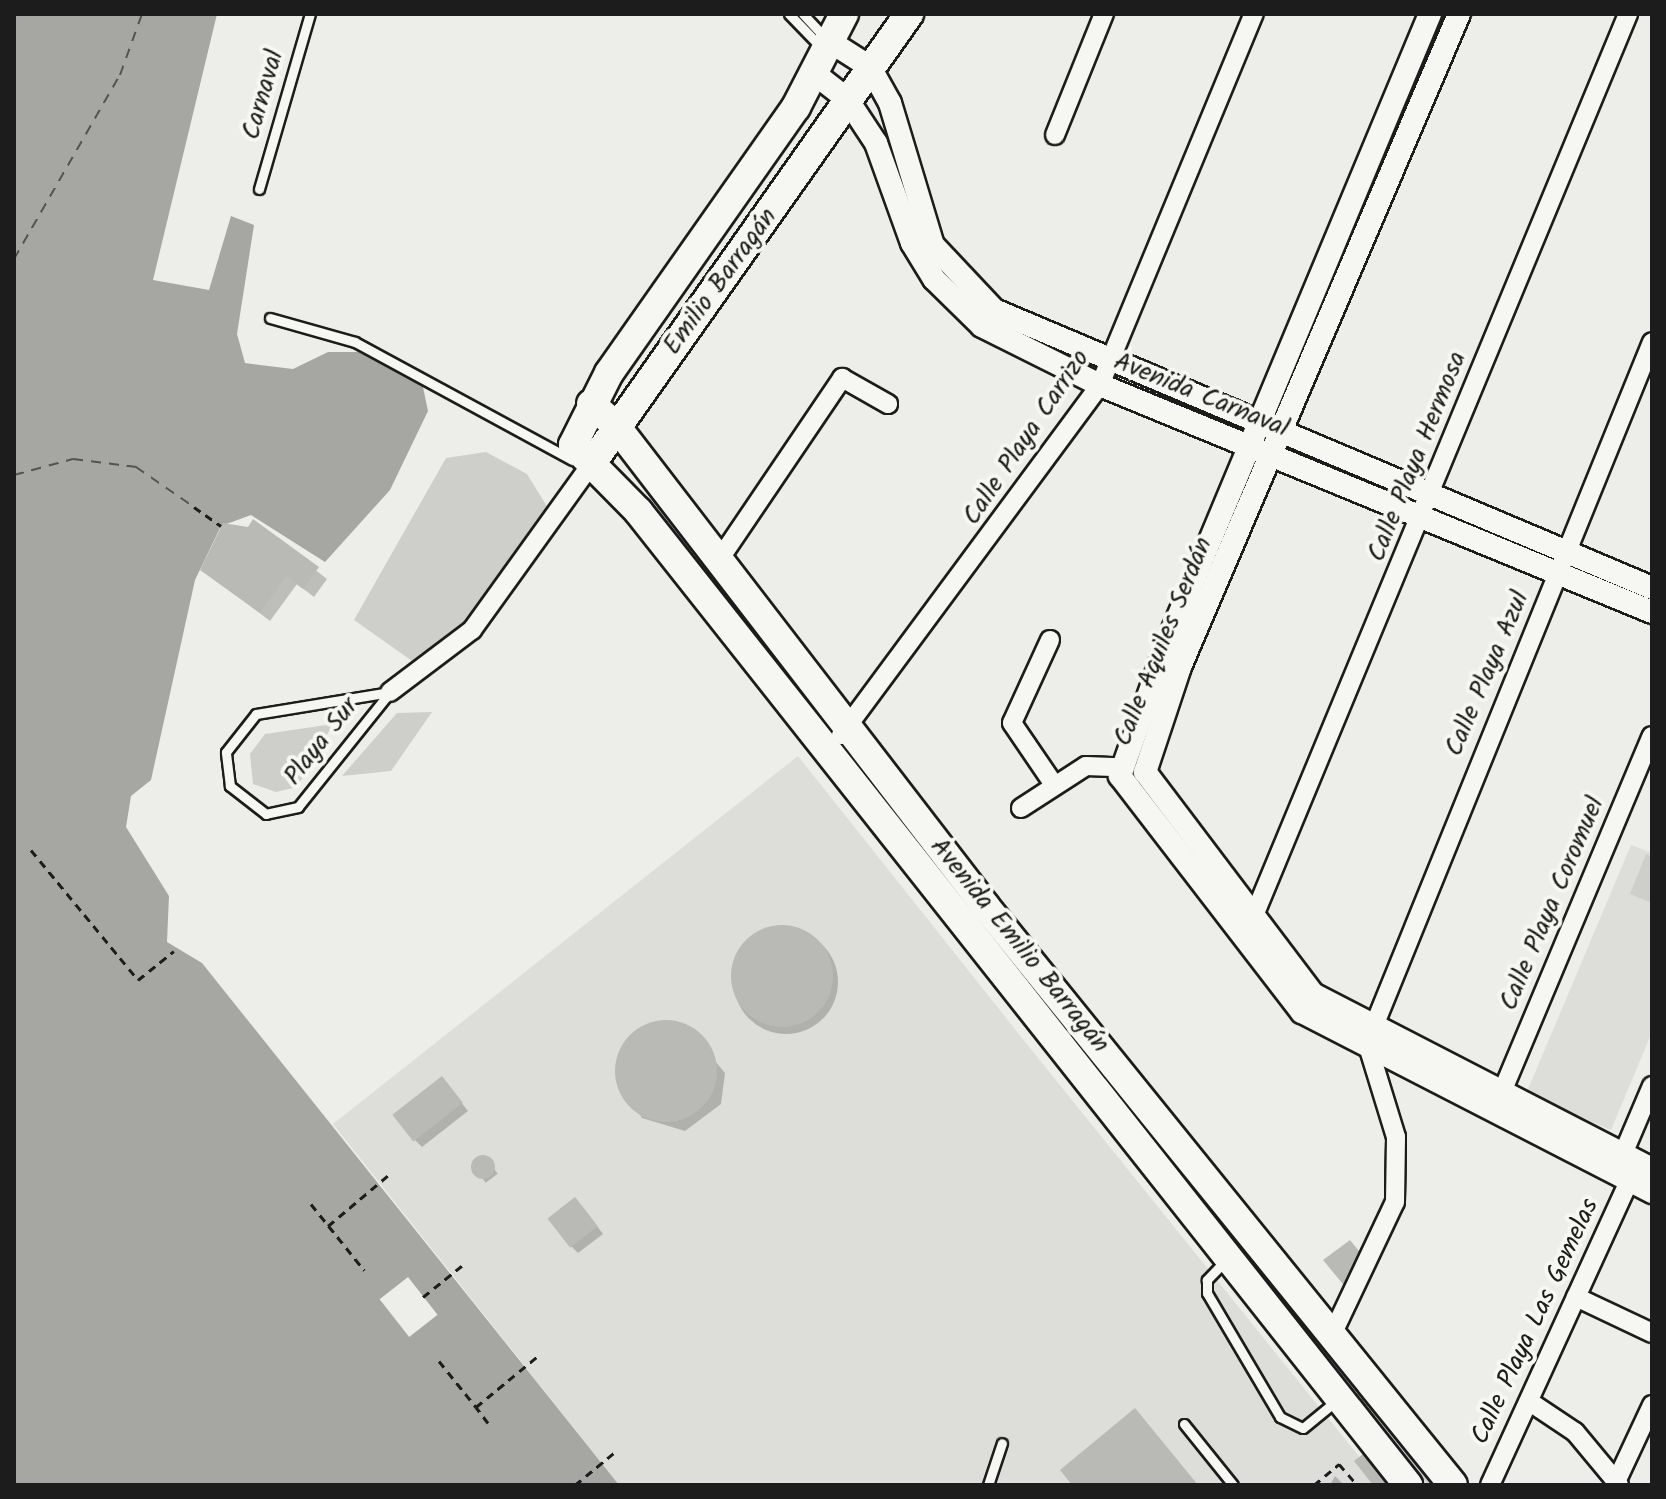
<!DOCTYPE html>
<html>
<head>
<meta charset="utf-8">
<style>
	body { margin:0 }
	#map { position:relative; width:1666px; height:1499px; overflow:hidden; background:#edede9; font-family:Kalam,sans-serif }
	div>[style] { position:absolute }
	.built>* { inset:0; background:#ddddda }
	.green>* { inset:0; background:#cececb; transform-origin:0 0 }
	.water>* { inset:0; background:#a6a6a3 }
	.pier>* { inset:0; background:#edede9; transform-origin:0 0 }
	.shadow>* { inset:0; background:#0003; transform-origin:0 0 }
	.round { border-radius:50% }
	.ferry>* { height:2px; margin-top:-1px; transform-origin:0; background:repeating-linear-gradient(90deg,#535352 0 10px,transparent 0 18px) }
	.building>* { inset:0; background:#b9b9b6; transform-origin:0 0 }
	.path>* { height:3px; margin-top:-1.5px; transform-origin:0; background:repeating-linear-gradient(90deg,#1c1c1c 0 8px,transparent 0 14px) }
	.roads { filter:drop-shadow(2px 0 #1c1c1c) drop-shadow(-2px 0 #1c1c1c) drop-shadow(0 2px #1c1c1c) drop-shadow(0 -2px #1c1c1c) }
	.service>* { height:9px; margin:-4.5px; padding:0 4.5px; transform-origin:4.5px; border-radius:4.5px; background:#f6f6f2 }
	.minor>* { height:18px; margin:-9px; padding:0 9px; transform-origin:9px; border-radius:9px; background:#f6f6f2 }
	.tertiary>* { height:22px; margin:-11px; padding:0 11px; transform-origin:11px; border-radius:11px; background:#f6f6f2 }
	.primary>* { height:28px; margin:-14px; padding:0 14px; transform-origin:14px; border-radius:14px; background:#f6f6f2 }
	span { translate:-50% -50%; white-space:nowrap; text-align:center; line-height:1.15; -webkit-text-stroke:8px #f6f6f2; paint-order:stroke }
	.street-label { font-size:26px; color:#1c1c1c }
	.frame { position:absolute; inset:0; border:16px solid #1c1c1c; pointer-events:none }
</style>
</head>
<body>
<div id="map">
	<div class="built">
		<div style="clip-path:polygon(798px 756px,1030px 1048px,1382px 1485px,619px 1485px,333px 1124px)"></div>
		<div style="clip-path:polygon(1631px 845px,1652px 853px,1652px 1032px,1611px 1130px,1526px 1094px)"></div>
	</div>
	<div class="green">
		<div style="clip-path:polygon(486px 452px,527px 474px,551px 513px,464px 633px,415px 663px,354px 620px,446px 458px)"></div>
		<div style="clip-path:polygon(660px 498px,820px 702px,811px 709px,651px 502px)"></div>
		<div style="clip-path:polygon(432px 712px,391px 771px,342px 776px,397px 713px)"></div>
		<div style="clip-path:polygon(333px 724px,297px 787px,276px 792px,253px 784px,250px 754px,265px 734px)"></div>
		<div style="clip-path:polygon(1646px 854px,1652px 857px,1652px 903px,1630px 894px)"></div>
		<div style="left:1257px;top:1256px;width:293px;height:11px;rotate:51deg"></div>
	</div>
	<div class="water">
		<div style="clip-path:polygon(14px 14px,217px 14px,153px 280px,209px 290px,231px 216px,254px 225px,237px 334px,245px 363px,293px 369px,328px 352px,358px 352px,423px 387px,428px 411px,390px 490px,325px 562px,251px 515px,221px 526px,195px 580px,151px 780px,131px 796px,126px 827px,169px 896px,167px 942px,202px 963px,619px 1485px,14px 1485px)"></div>
	</div>
	<div class="pier">
		<div style="left:408px;top:1277px;width:48px;height:36px;rotate:52deg"></div>
	</div>
	<div class="shadow">
		<div style="clip-path:polygon(254px 522px,327px 579px,314px 597px,297px 584px,270px 621px,218px 581px)"></div>
		<div class="round" style="left:734px;top:930px;width:104px;height:104px"></div>
		<div style="clip-path:polygon(652px 1024px,686px 1026px,725px 1073px,721px 1104px,685px 1131px,642px 1118px,616px 1077px,624px 1044px)"></div>
		<div style="clip-path:polygon(448px 1086px,468px 1111px,422px 1147px,415px 1140px)"></div>
		<div style="left:485px;top:1157px;width:21px;height:15px;rotate:53deg"></div>
		<div style="clip-path:polygon(582px 1206px,603px 1234px,578px 1253px,571px 1246px)"></div>
		<div style="clip-path:polygon(1335px 1476px,1342px 1483px,1343px 1485px,1330px 1485px)"></div>
	</div>
	<div class="ferry">
		<div style="left:14px;top:259px;width:212px;rotate:-60.1deg"></div>
		<div style="left:120px;top:75px;width:65px;rotate:-70.2deg"></div>
		<div style="left:14px;top:475px;width:61px;rotate:-15.2deg"></div>
		<div style="left:73px;top:459px;width:64px;rotate:7.2deg"></div>
		<div style="left:136px;top:467px;width:70px;rotate:34.6deg"></div>
	</div>
	<div class="building">
		<div style="clip-path:polygon(253px 519px,319px 567px,303px 589px,286px 576px,260px 613px,200px 570px,223px 523px,248px 527px)"></div>
		<div class="round" style="left:731px;top:925px;width:102px;height:102px"></div>
		<div class="round" style="left:615px;top:1020px;width:102px;height:102px"></div>
		<div style="left:442px;top:1076px;width:34px;height:63px;rotate:52deg"></div>
		<div class="round" style="left:471px;top:1155px;width:24px;height:24px"></div>
		<div style="left:575px;top:1197px;width:37px;height:35px;rotate:52deg"></div>
		<div style="clip-path:polygon(1350px 1240px,1363px 1256px,1347px 1289px,1323px 1260px)"></div>
		<div style="clip-path:polygon(1135px 1408px,1198px 1485px,1072px 1485px,1060px 1470px)"></div>
		<div style="clip-path:polygon(1363px 1454px,1388px 1485px,1373px 1485px,1354px 1461px)"></div>
	</div>
	<div class="path">
		<div style="left:194px;top:507px;width:33px;rotate:35deg"></div>
		<div style="left:31px;top:850px;width:168px;rotate:50.5deg"></div>
		<div style="left:138px;top:980px;width:46px;rotate:-38.9deg"></div>
		<div style="left:311px;top:1204px;width:85px;rotate:51.2deg"></div>
		<div style="left:328px;top:1226px;width:82px;rotate:-40.1deg"></div>
		<div style="left:423px;top:1297px;width:53px;rotate:-38.8deg"></div>
		<div style="left:439px;top:1361px;width:59px;rotate:51.2deg"></div>
		<div style="left:488px;top:1423px;width:20px;rotate:-127deg"></div>
		<div style="left:476px;top:1407px;width:82px;rotate:-39.5deg"></div>
		<div style="left:575px;top:1485px;width:52px;rotate:-39.5deg"></div>
		<div style="left:1314px;top:1485px;width:33px;rotate:-40deg"></div>
		<div style="left:1339px;top:1464px;width:28px;rotate:49deg"></div>
	</div>
	<div class="roads">
		<div class="service">
			<div style="left:789px;top:14px;width:46px;rotate:45.9deg"></div>
			<div style="left:803px;top:14px;width:33px;rotate:47deg"></div>
			<div style="left:259px;top:189px;width:182px;rotate:-73.8deg"></div>
			<div style="left:270px;top:318px;width:88px;rotate:15.8deg"></div>
			<div style="left:355px;top:342px;width:247px;rotate:28.5deg"></div>
			<div style="left:390px;top:692px;width:147px;rotate:128.7deg"></div>
			<div style="left:298px;top:807px;width:33px;rotate:168deg"></div>
			<div style="left:266px;top:814px;width:46px;rotate:-142.1deg"></div>
			<div style="left:230px;top:786px;width:34px;rotate:-97deg"></div>
			<div style="left:226px;top:752px;width:48px;rotate:-51.7deg"></div>
			<div style="left:256px;top:714px;width:136px;rotate:-9.3deg"></div>
			<div style="left:1226px;top:1260px;width:28px;rotate:134deg"></div>
			<div style="left:1207px;top:1280px;width:13px;rotate:90deg"></div>
			<div style="left:1207px;top:1293px;width:144px;rotate:59.5deg"></div>
			<div style="left:1280px;top:1417px;width:25px;rotate:26deg"></div>
			<div style="left:1303px;top:1428px;width:43px;rotate:-39.3deg"></div>
			<div style="left:1184px;top:1424px;width:78px;rotate:51.2deg"></div>
			<div style="left:988px;top:1485px;width:44px;rotate:-71.6deg"></div>
		</div>
		<div class="minor">
			<div style="left:1055px;top:135px;width:131px;rotate:-68deg"></div>
			<div style="left:719px;top:560px;width:220px;rotate:-55.9deg"></div>
			<div style="left:842px;top:378px;width:53px;rotate:29.5deg"></div>
			<div style="left:1050px;top:640px;width:91px;rotate:114.6deg"></div>
			<div style="left:1012px;top:723px;width:73px;rotate:55.7deg"></div>
			<div style="left:390px;top:692px;width:103px;rotate:-37.1deg"></div>
			<div style="left:472px;top:630px;width:206px;rotate:-54.3deg"></div>
			<div style="left:841px;top:735px;width:435px;rotate:-53.5deg"></div>
			<div style="left:1100px;top:385px;width:402px;rotate:-67.5deg"></div>
			<div style="left:1021px;top:808px;width:77px;rotate:-32.9deg"></div>
			<div style="left:1086px;top:766px;width:33px;rotate:2deg"></div>
			<div style="left:1253px;top:918px;width:979px;rotate:-67.47deg"></div>
			<div style="left:1374px;top:1026px;width:738px;rotate:-67.88deg"></div>
			<div style="left:1502px;top:1092px;width:386px;rotate:-67.2deg"></div>
			<div style="left:1623px;top:1154px;width:74px;rotate:-66.9deg"></div>
			<div style="left:1576px;top:1297px;width:84px;rotate:25.3deg"></div>
			<div style="left:1332px;top:1335px;width:147px;rotate:-64.7deg"></div>
			<div style="left:1395px;top:1202px;width:65px;rotate:-89.1deg"></div>
			<div style="left:1396px;top:1137px;width:95px;rotate:-107.1deg"></div>
			<div style="left:1530px;top:1402px;width:54px;rotate:33.7deg"></div>
			<div style="left:1575px;top:1432px;width:69px;rotate:50.3deg"></div>
			<div style="left:1616px;top:1482px;width:85px;rotate:-64.9deg"></div>
			<div style="left:1490px;top:1485px;width:334px;rotate:-65.4deg"></div>
		</div>
		<div class="tertiary">
			<div style="left:1430px;top:14px;width:685px;rotate:112.67deg"></div>
			<div style="left:1166px;top:646px;width:138px;rotate:109.5deg"></div>
			<div style="left:1120px;top:776px;width:298px;rotate:52.4deg"></div>
			<div style="left:1302px;top:1012px;width:394px;rotate:27.2deg"></div>
			<div style="left:1459px;top:14px;width:710px;rotate:113.14deg"></div>
			<div style="left:1180px;top:667px;width:111px;rotate:108.4deg"></div>
			<div style="left:1145px;top:772px;width:278px;rotate:52.9deg"></div>
			<div style="left:1313px;top:994px;width:382px;rotate:27.3deg"></div>
			<div style="left:826px;top:39px;width:52px;rotate:32.5deg"></div>
			<div style="left:870px;top:67px;width:41px;rotate:60.9deg"></div>
			<div style="left:890px;top:103px;width:148px;rotate:73.2deg"></div>
			<div style="left:933px;top:245px;width:89px;rotate:46.8deg"></div>
			<div style="left:994px;top:310px;width:714px;rotate:22.9deg"></div>
			<div style="left:815px;top:74px;width:41px;rotate:38deg"></div>
			<div style="left:847px;top:99px;width:53px;rotate:56.6deg"></div>
			<div style="left:876px;top:143px;width:106px;rotate:70.2deg"></div>
			<div style="left:912px;top:243px;width:42px;rotate:58.6deg"></div>
			<div style="left:934px;top:279px;width:67px;rotate:44.4deg"></div>
			<div style="left:982px;top:326px;width:132px;rotate:26.6deg"></div>
			<div style="left:1100px;top:385px;width:597px;rotate:22.35deg"></div>
		</div>
		<div class="primary">
			<div style="left:844px;top:14px;width:105px;rotate:117.3deg"></div>
			<div style="left:796px;top:107px;width:325px;rotate:125.1deg"></div>
			<div style="left:609px;top:373px;width:80px;rotate:116.6deg"></div>
			<div style="left:573px;top:445px;width:93px;rotate:45.4deg"></div>
			<div style="left:638px;top:511px;width:1242px;rotate:51.67deg"></div>
			<div style="left:591px;top:404px;width:33px;rotate:41deg"></div>
			<div style="left:616px;top:426px;width:607px;rotate:52.43deg"></div>
			<div style="left:986px;top:907px;width:743px;rotate:51.06deg"></div>
			<div style="left:592px;top:463px;width:550px;rotate:-54.78deg"></div>
		</div>
	</div>
	<div class="street-label">
		<span style="left:264px;top:95px;rotate:-74deg">Carnaval</span>
		<span style="left:721px;top:282px;rotate:-54deg">Emilio Barragán</span>
		<span style="left:1201px;top:396px;rotate:22deg">Avenida Carnaval</span>
		<span style="left:1027px;top:438px;rotate:-56deg">Calle Playa Carrizo</span>
		<span style="left:1418px;top:457px;rotate:-68deg">Calle Playa Hermosa</span>
		<span style="left:1164px;top:642px;rotate:-68deg">Calle Aquiles Serdán</span>
		<span style="left:1488px;top:674px;rotate:-67deg">Calle Playa Azul</span>
		<span style="left:322px;top:742px;rotate:-52deg">Playa Sur</span>
		<span style="left:1553px;top:904px;rotate:-67deg">Calle Playa Coromuel</span>
		<span style="left:1019px;top:946px;rotate:51deg">Avenida Emilio Barragán</span>
		<span style="left:1536px;top:1322px;rotate:-65deg">Calle Playa Las Gemelas</span>
	</div>
	<div class="frame"></div>
</div>
</body>
</html>
